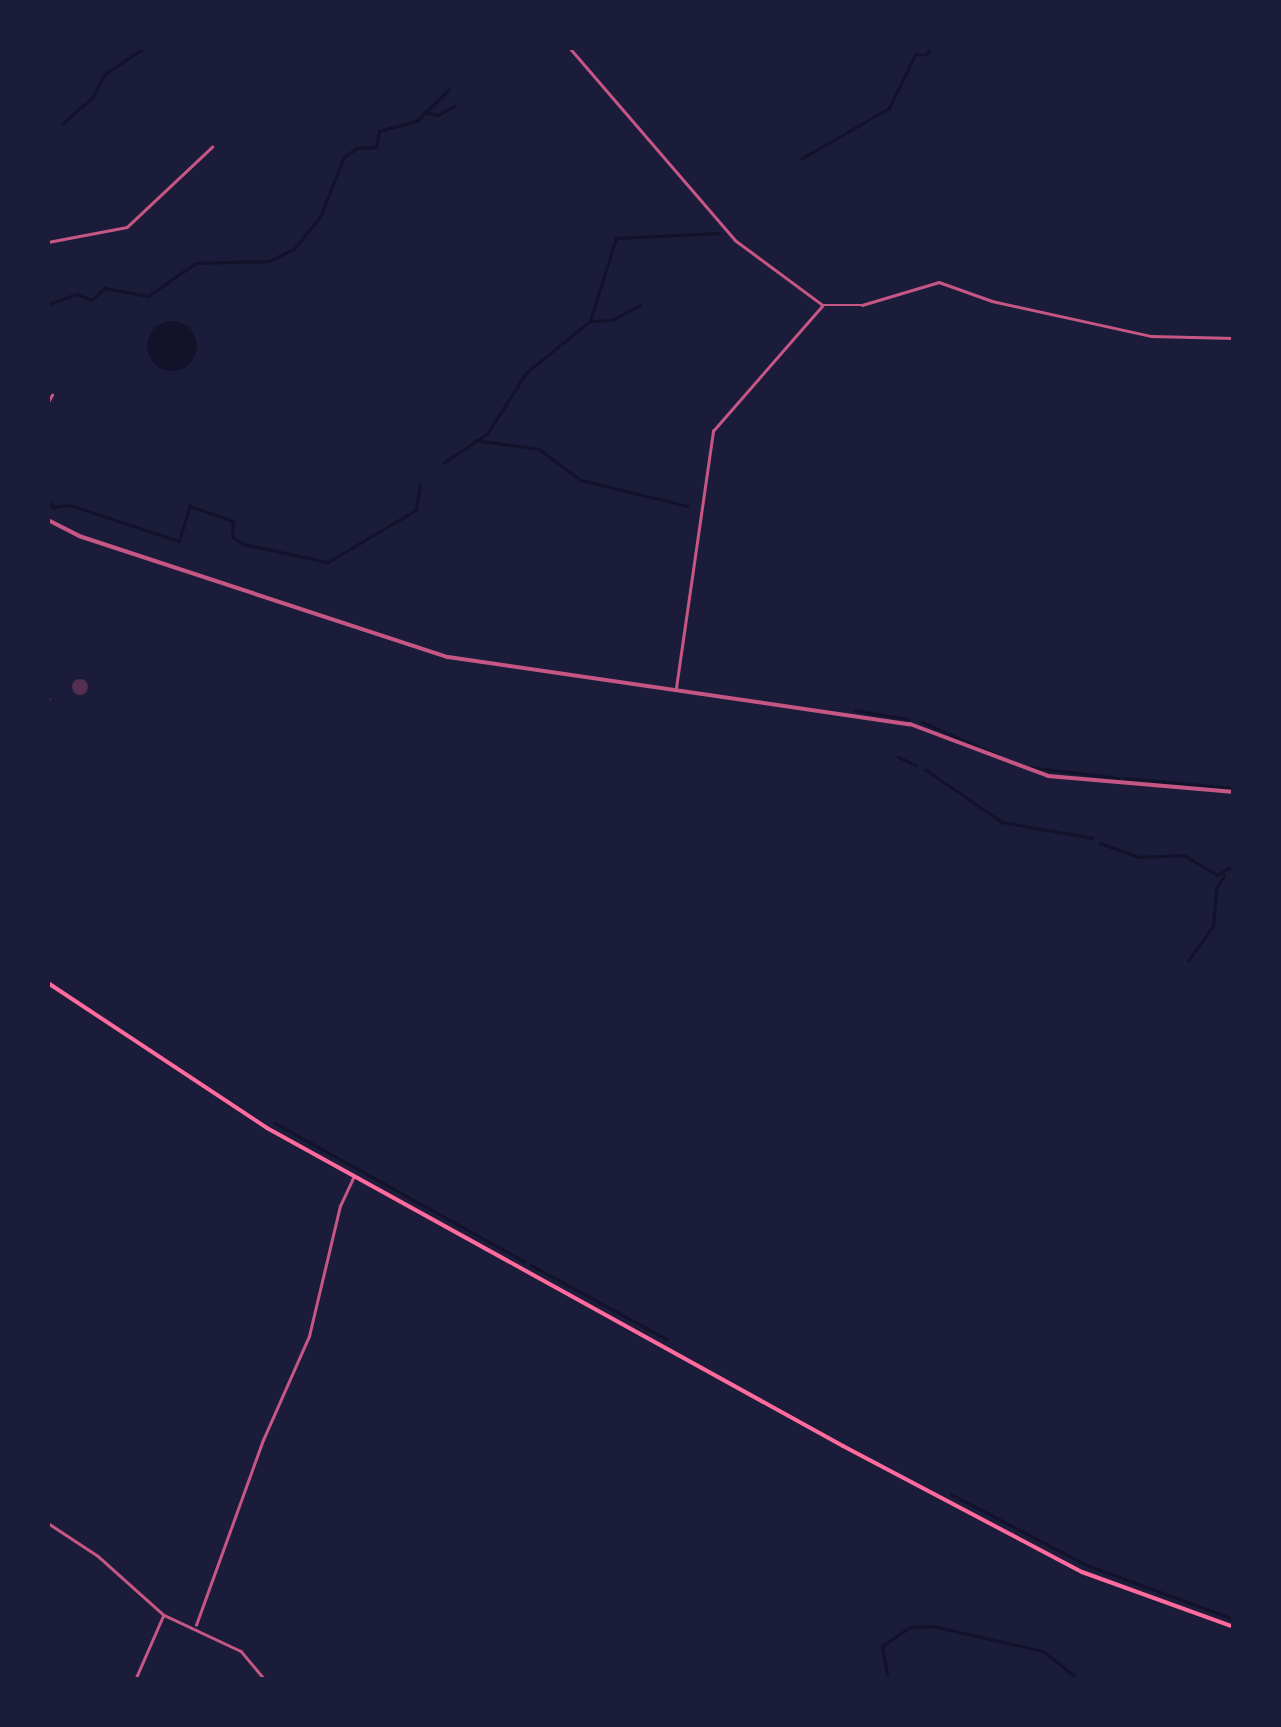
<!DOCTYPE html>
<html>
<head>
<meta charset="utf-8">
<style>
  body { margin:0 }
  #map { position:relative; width:1281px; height:1727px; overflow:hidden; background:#1b1b3a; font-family:Signika,sans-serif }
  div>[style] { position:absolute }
  .water>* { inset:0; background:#12122b }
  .round { border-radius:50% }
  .stream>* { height:2.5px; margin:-1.25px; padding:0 1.25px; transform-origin:1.25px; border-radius:1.25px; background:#12122b }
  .building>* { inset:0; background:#542f53 }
  .minor>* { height:2.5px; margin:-1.25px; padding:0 1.25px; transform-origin:1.25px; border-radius:1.25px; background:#c65784 }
  .tertiary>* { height:4px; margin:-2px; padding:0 2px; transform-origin:2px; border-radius:2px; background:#c65784 }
  .secondary>* { height:4px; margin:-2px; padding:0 2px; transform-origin:2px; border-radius:2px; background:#ff6b9d }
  span { translate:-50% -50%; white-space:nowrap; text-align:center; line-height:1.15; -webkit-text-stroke:10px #1b1b3a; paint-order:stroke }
  .frame { position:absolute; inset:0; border:50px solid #1b1b3a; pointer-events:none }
</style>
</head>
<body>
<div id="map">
  <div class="water">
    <div class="round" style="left:147px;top:321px;width:50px;height:50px"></div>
  </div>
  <div class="stream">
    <div style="left:425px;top:112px;width:13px;rotate:13deg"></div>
    <div style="left:438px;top:115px;width:18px;rotate:-29deg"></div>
    <div style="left:63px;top:123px;width:38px;rotate:-41deg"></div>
    <div style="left:92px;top:98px;width:27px;rotate:-62deg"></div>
    <div style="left:105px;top:74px;width:47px;rotate:-33.7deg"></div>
    <div style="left:801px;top:159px;width:102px;rotate:-30.1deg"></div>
    <div style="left:889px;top:108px;width:59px;rotate:-63.9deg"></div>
    <div style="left:915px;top:55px;width:11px"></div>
    <div style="left:926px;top:55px;width:9px;rotate:-54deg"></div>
    <div style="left:48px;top:304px;width:31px;rotate:-19deg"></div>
    <div style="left:77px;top:294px;width:16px;rotate:22deg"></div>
    <div style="left:92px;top:300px;width:18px;rotate:-43deg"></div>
    <div style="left:105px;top:288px;width:44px;rotate:10.5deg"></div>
    <div style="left:148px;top:296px;width:58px;rotate:-34.5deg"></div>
    <div style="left:196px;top:263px;width:73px;rotate:-1.6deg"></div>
    <div style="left:269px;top:261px;width:28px;rotate:-26deg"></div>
    <div style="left:294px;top:249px;width:41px;rotate:-50.9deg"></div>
    <div style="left:320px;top:217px;width:65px;rotate:-68.2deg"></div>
    <div style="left:344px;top:157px;width:16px;rotate:-35deg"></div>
    <div style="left:357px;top:148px;width:19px;rotate:-3deg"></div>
    <div style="left:376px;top:147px;width:16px;rotate:-79deg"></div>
    <div style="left:379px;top:131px;width:39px;rotate:-15deg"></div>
    <div style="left:417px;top:121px;width:45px;rotate:-45deg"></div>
    <div style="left:591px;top:321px;width:21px;rotate:-3deg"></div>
    <div style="left:612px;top:320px;width:32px;rotate:-28deg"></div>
    <div style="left:475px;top:440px;width:65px;rotate:8deg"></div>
    <div style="left:539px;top:449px;width:52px;rotate:36.4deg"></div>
    <div style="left:581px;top:480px;width:110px;rotate:13.7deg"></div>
    <div style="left:443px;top:463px;width:53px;rotate:-33.4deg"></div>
    <div style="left:487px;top:434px;width:72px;rotate:-57.4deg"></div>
    <div style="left:526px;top:373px;width:82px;rotate:-39.1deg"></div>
    <div style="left:590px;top:321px;width:87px;rotate:-72.6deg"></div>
    <div style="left:616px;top:238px;width:103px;rotate:-2.8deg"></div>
    <div style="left:48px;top:500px;width:9px;rotate:54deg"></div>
    <div style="left:53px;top:507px;width:17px;rotate:-7deg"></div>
    <div style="left:70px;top:505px;width:115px;rotate:18.3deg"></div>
    <div style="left:179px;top:541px;width:37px;rotate:-73deg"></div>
    <div style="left:190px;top:506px;width:46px;rotate:19.2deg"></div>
    <div style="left:233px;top:521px;width:16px;rotate:90deg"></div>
    <div style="left:233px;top:537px;width:12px;rotate:35deg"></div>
    <div style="left:243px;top:544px;width:87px;rotate:12deg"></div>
    <div style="left:328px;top:562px;width:102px;rotate:-30.6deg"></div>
    <div style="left:416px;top:510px;width:25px;rotate:-81deg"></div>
    <div style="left:854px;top:710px;width:55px;rotate:9.5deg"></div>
    <div style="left:922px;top:722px;width:83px;rotate:23.5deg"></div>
    <div style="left:898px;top:757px;width:20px;rotate:24deg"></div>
    <div style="left:1029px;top:767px;width:90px;rotate:7deg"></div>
    <div style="left:925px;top:769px;width:93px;rotate:34.5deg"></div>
    <div style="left:1002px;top:822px;width:92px;rotate:10deg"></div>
    <div style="left:1124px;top:778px;width:110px;rotate:5.2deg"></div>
    <div style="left:1100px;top:843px;width:41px;rotate:19.7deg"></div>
    <div style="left:1139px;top:857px;width:45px;rotate:-2.5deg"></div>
    <div style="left:1184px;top:855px;width:39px;rotate:31deg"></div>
    <div style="left:1217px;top:875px;width:20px;rotate:-30deg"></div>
    <div style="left:1188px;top:961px;width:43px;rotate:-54.5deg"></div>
    <div style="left:1213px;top:926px;width:37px;rotate:-85deg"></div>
    <div style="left:1216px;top:889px;width:16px;rotate:-60deg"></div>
    <div style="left:275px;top:1123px;width:285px;rotate:29deg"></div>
    <div style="left:531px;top:1265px;width:155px;rotate:28.6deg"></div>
    <div style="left:951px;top:1494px;width:153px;rotate:27.6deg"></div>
    <div style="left:1087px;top:1565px;width:157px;rotate:20.2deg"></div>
    <div style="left:888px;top:1680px;width:35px;rotate:-100deg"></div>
    <div style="left:882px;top:1646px;width:34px;rotate:-34deg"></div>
    <div style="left:910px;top:1627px;width:23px;rotate:-2deg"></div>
    <div style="left:933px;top:1626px;width:113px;rotate:12.8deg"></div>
    <div style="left:1043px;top:1651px;width:47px;rotate:38.1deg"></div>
  </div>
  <div class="building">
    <div class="round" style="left:72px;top:679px;width:16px;height:16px"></div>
  </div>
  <div class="minor">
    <div style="left:570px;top:48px;width:253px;rotate:49.3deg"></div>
    <div style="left:735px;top:240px;width:109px;rotate:36.5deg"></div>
    <div style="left:823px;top:305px;width:39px"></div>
    <div style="left:862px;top:305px;width:80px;rotate:-16.6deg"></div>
    <div style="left:939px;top:282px;width:56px;rotate:19.7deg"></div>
    <div style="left:992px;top:301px;width:163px;rotate:12.4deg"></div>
    <div style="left:1151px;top:336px;width:83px;rotate:1.4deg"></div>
    <div style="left:48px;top:242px;width:80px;rotate:-10.8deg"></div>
    <div style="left:127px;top:227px;width:117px;rotate:-43.3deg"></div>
    <div style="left:48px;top:402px;width:8px;rotate:-60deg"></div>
    <div style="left:676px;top:688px;width:260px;rotate:-81.8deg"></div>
    <div style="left:713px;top:431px;width:166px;rotate:-48.9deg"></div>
    <div style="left:48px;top:698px;width:1px;rotate:45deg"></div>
    <div style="left:48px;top:1523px;width:60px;rotate:33.4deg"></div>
    <div style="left:98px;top:1556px;width:89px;rotate:41.8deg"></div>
    <div style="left:164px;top:1615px;width:85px;rotate:25.1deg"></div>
    <div style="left:241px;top:1651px;width:38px;rotate:50deg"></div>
    <div style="left:196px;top:1625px;width:197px;rotate:-70.1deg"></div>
    <div style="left:263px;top:1440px;width:114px;rotate:-66.1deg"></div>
    <div style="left:309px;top:1336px;width:134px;rotate:-76.6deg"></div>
    <div style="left:340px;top:1206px;width:31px;rotate:-65deg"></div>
    <div style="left:135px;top:1680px;width:70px;rotate:-66.4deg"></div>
  </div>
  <div class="tertiary">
    <div style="left:48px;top:520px;width:35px;rotate:27deg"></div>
    <div style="left:79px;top:536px;width:388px;rotate:18.2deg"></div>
    <div style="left:448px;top:657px;width:467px;rotate:8.3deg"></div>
    <div style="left:910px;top:724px;width:147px;rotate:20.6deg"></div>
    <div style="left:1048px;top:776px;width:187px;rotate:4.9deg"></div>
  </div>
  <div class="secondary">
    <div style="left:48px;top:983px;width:263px;rotate:33.5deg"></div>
    <div style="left:267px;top:1128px;width:658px;rotate:28.9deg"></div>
    <div style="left:843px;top:1446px;width:270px;rotate:27.8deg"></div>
    <div style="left:1082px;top:1572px;width:162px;rotate:19.9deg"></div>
  </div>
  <div class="frame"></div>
</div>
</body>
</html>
